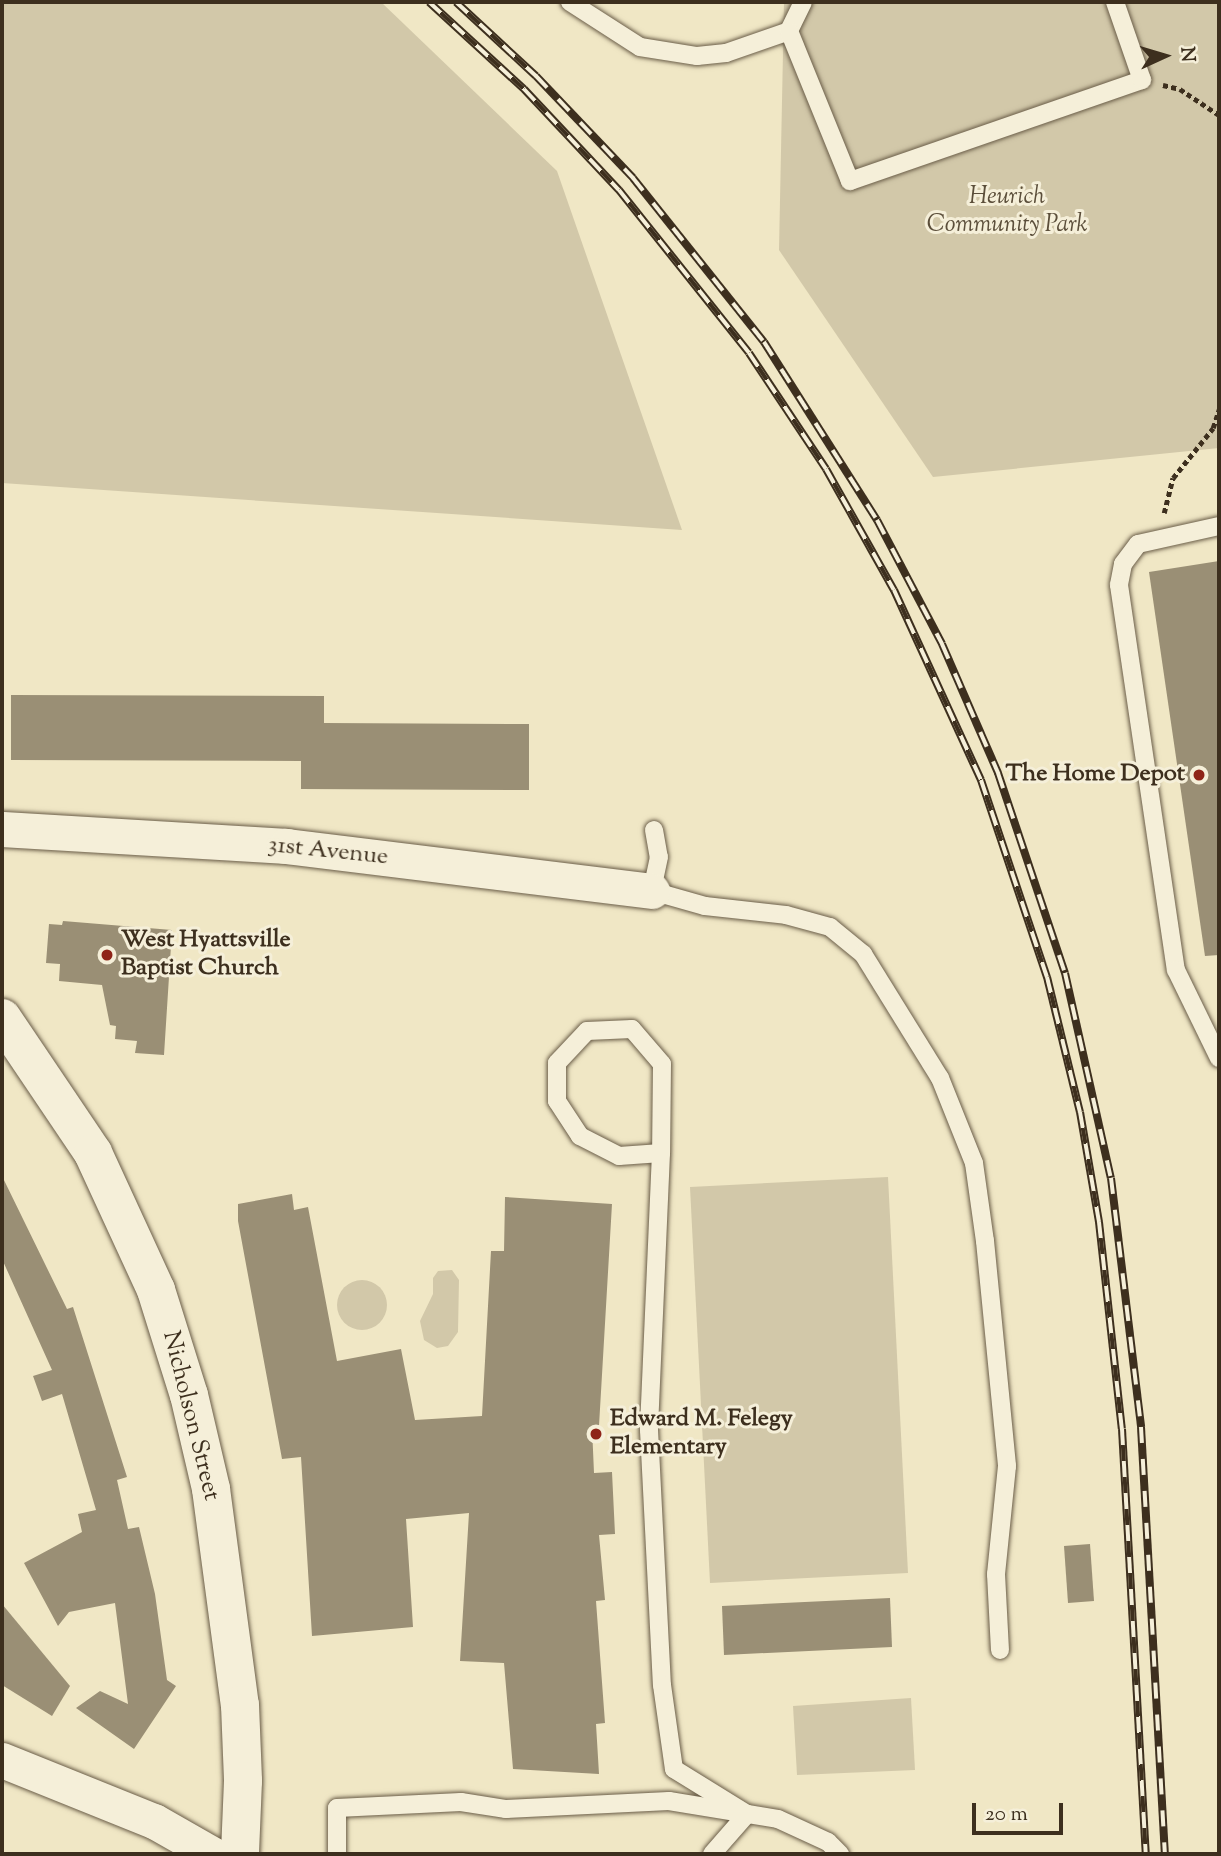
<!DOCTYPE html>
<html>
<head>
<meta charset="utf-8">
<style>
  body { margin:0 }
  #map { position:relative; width:1221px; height:1856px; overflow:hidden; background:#f0e7c5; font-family:"Sorts Mill Goudy",serif }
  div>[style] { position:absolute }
  .green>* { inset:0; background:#d2c8a9 }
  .round { border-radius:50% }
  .building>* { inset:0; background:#9a8f75 }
  .path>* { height:4.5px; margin-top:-2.25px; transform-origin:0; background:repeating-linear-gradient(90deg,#3d2f1e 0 5px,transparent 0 8.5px) }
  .roads { filter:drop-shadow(0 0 2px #6a5d48) drop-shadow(0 0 2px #6a5d48) }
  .lane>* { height:18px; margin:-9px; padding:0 9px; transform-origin:9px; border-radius:9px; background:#f5efd9 }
  .street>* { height:35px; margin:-17.5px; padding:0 17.5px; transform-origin:17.5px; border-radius:17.5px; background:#f5efd9 }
  .secondary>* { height:38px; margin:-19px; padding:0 19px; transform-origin:19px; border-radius:19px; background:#f5efd9 }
  .rail>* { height:8px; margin-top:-4px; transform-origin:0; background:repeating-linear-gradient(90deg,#f5efd9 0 16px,#3d2f1e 0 32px); box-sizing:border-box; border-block:2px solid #3d2f1e }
  .dots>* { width:19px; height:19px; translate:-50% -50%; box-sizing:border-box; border:4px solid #f5efd9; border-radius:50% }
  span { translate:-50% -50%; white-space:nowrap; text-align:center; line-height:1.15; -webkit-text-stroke:6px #f5efd9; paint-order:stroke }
  .park-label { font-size:24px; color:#5b4e3a; font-style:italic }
  .poi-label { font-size:24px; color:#3d2f1e; font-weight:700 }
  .right { translate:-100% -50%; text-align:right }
  .left { translate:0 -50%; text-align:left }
  .street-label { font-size:24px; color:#3d2f1e }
  .frame { position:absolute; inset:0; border:4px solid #3d2f1e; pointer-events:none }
  .north { position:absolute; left:1130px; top:21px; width:70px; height:70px; -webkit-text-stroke:5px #f5efd9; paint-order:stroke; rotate:86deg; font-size:19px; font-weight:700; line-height:28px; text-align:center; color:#3d2f1e }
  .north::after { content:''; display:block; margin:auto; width:24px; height:32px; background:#3d2f1e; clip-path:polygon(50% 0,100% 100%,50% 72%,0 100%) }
  .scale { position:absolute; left:972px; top:1803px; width:91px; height:32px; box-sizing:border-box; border:4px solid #3d2f1e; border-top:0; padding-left:9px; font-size:21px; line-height:24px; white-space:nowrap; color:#3d2f1e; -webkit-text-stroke:5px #f5efd9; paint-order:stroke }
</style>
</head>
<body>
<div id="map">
  <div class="green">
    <div style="clip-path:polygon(2px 2px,381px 2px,557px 171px,682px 530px,2px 483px)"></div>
    <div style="clip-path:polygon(784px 2px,1219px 2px,1219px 448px,933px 477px,779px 250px)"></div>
    <div style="clip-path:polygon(888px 1177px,908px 1573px,710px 1583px,690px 1187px)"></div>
    <div style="clip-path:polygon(452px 1270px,459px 1280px,458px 1332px,448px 1346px,437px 1348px,424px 1340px,420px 1321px,433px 1294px,433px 1278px,438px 1271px)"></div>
    <div class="round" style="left:337px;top:1280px;width:50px;height:50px"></div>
    <div style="clip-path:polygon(911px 1698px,915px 1770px,797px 1775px,793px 1706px)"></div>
  </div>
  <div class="building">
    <div style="clip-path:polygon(1219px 561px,1219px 955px,1205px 956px,1149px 572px)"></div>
    <div style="clip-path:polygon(11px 695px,324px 696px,324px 723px,529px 724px,529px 790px,301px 789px,301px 761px,11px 760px)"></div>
    <div style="clip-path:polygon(63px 921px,172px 930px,164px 1055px,135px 1053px,137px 1041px,115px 1039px,116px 1026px,110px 1025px,102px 985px,59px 981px,60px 964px,46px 963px,49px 924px,62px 925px)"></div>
    <div style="clip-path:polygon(2px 1176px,67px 1309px,73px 1307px,127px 1477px,117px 1480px,128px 1529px,139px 1527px,155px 1594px,167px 1680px,176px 1686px,134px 1749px,76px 1708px,100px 1691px,128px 1704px,115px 1603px,69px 1612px,58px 1626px,24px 1563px,82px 1532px,78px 1514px,96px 1510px,62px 1394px,42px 1401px,33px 1376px,52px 1370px,2px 1259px)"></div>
    <div style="clip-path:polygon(292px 1194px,294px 1210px,308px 1207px,337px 1361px,401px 1349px,415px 1420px,482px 1416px,491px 1251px,504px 1251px,505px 1197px,612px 1204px,599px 1426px,592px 1427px,594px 1473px,612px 1472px,615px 1534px,599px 1535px,605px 1600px,596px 1601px,605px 1723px,596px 1724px,599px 1774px,513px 1769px,504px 1663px,460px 1661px,469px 1513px,406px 1519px,413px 1627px,312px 1636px,301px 1457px,282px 1459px,238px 1221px,238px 1204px)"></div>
    <div style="clip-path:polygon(1090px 1544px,1094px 1601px,1068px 1603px,1064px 1546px)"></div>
    <div style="clip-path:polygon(890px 1598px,892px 1647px,724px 1655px,722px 1606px)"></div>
    <div style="clip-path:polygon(2px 1604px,70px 1686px,52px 1716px,2px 1685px)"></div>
  </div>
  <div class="path">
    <div style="left:1163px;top:85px;width:17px;rotate:13deg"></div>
    <div style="left:1180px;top:89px;width:47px;rotate:33.7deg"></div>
    <div style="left:1164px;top:513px;width:36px;rotate:-76deg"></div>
    <div style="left:1173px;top:478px;width:64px;rotate:-51.3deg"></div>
    <div style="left:1213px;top:428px;width:20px;rotate:-72deg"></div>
  </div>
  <div class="roads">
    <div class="lane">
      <div style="left:570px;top:2px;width:83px;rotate:32.7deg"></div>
      <div style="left:640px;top:47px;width:58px;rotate:9deg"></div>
      <div style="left:697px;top:56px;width:29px;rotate:-6deg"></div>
      <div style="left:726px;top:53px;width:67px;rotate:-19.2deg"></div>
      <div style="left:803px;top:2px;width:32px;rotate:116deg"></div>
      <div style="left:789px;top:31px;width:162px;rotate:67.9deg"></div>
      <div style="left:850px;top:181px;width:309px;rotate:-19.1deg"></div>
      <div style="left:1142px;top:80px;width:83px;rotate:-109.1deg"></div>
      <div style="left:1219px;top:526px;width:83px;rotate:167.5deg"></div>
      <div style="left:1138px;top:544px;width:25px;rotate:127deg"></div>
      <div style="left:1123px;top:564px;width:21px;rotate:101deg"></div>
      <div style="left:1119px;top:585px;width:389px;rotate:81.6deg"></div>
      <div style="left:1176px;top:970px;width:98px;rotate:64deg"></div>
      <div style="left:654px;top:830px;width:27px;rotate:80deg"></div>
      <div style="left:659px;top:857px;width:35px;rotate:102deg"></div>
      <div style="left:652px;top:891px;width:55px;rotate:15.8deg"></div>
      <div style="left:705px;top:906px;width:81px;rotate:6.3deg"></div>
      <div style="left:786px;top:915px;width:46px;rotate:15.3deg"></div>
      <div style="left:830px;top:927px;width:43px;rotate:39.3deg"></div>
      <div style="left:863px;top:954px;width:146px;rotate:58.2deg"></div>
      <div style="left:940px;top:1078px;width:92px;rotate:68.2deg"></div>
      <div style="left:974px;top:1163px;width:79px;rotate:82deg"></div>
      <div style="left:985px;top:1241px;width:226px;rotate:84.4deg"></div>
      <div style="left:1007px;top:1466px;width:109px;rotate:95.8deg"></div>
      <div style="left:996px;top:1574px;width:76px;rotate:87deg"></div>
      <div style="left:661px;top:1153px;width:42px;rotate:175.9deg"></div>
      <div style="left:619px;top:1156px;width:44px;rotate:-152.9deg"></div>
      <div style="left:580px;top:1136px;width:42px;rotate:-123.3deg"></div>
      <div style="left:557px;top:1101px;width:38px;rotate:-90deg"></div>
      <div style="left:557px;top:1063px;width:44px;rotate:-46.8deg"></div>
      <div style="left:587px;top:1031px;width:45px;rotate:-2.5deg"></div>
      <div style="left:632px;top:1029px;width:46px;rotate:49.4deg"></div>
      <div style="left:662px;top:1064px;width:89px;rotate:90.6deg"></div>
      <div style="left:661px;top:1153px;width:277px;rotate:92.5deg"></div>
      <div style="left:649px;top:1430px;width:255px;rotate:87.1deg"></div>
      <div style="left:662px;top:1685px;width:85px;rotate:81.9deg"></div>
      <div style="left:674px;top:1769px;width:86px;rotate:31.7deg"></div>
      <div style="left:747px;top:1814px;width:53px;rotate:131.2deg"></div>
      <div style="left:337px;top:1854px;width:46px;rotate:-90deg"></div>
      <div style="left:337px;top:1808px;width:124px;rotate:-2.8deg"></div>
      <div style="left:461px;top:1802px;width:46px;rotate:8.8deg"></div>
      <div style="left:506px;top:1809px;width:163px;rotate:-2.8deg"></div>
      <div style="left:669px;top:1801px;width:110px;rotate:9.4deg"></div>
      <div style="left:778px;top:1819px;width:55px;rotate:24.7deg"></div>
      <div style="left:828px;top:1842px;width:17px;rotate:45deg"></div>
    </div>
    <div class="street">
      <div style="left:2px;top:829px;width:285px;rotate:3.4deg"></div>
      <div style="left:286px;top:846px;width:369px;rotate:7deg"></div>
      <div style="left:2px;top:1760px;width:164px;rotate:21.9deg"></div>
      <div style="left:154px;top:1821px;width:67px;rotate:29.6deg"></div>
    </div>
    <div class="secondary">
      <div style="left:2px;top:1018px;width:163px;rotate:56deg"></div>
      <div style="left:93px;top:1153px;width:151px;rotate:65.3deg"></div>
      <div style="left:156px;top:1290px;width:110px;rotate:72.6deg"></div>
      <div style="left:189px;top:1395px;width:97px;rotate:76.8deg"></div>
      <div style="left:211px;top:1489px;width:218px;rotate:82.4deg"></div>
      <div style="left:240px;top:1705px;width:76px;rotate:87.7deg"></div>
      <div style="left:243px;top:1781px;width:73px;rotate:92.4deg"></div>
    </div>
  </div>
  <div class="rail">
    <div style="left:429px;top:2px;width:129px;rotate:42.5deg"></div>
    <div style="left:524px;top:89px;width:139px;rotate:46.8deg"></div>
    <div style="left:619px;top:190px;width:208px;rotate:51.4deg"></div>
    <div style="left:749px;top:353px;width:139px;rotate:56.4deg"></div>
    <div style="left:826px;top:469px;width:139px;rotate:60.7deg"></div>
    <div style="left:894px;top:590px;width:209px;rotate:65.4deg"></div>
    <div style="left:981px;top:780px;width:208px;rotate:71.5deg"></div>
    <div style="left:1047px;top:977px;width:139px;rotate:76.3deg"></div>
    <div style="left:1080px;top:1112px;width:112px;rotate:80.2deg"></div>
    <div style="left:1099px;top:1222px;width:208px;rotate:83.7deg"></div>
    <div style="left:1122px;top:1429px;width:426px;rotate:86.8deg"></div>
    <div style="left:456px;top:2px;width:109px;rotate:42.8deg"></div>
    <div style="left:536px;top:76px;width:141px;rotate:46.4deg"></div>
    <div style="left:633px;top:178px;width:210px;rotate:51.4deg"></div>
    <div style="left:764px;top:342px;width:211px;rotate:57.6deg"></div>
    <div style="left:877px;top:520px;width:140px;rotate:62.3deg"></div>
    <div style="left:942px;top:644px;width:141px;rotate:66.5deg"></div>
    <div style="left:998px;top:773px;width:211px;rotate:71.5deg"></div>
    <div style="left:1065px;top:973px;width:210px;rotate:77.4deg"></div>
    <div style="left:1111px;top:1178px;width:251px;rotate:83.1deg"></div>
    <div style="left:1141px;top:1427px;width:428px;rotate:86.8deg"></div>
  </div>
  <div class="dots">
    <div style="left:1199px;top:775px;background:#8f2418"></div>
    <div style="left:107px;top:955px;background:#8f2418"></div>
    <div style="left:596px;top:1434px;background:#8f2418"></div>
  </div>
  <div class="park-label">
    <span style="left:1007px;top:212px">Heurich<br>Community Park</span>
  </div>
  <div class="poi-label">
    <span class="right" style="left:1185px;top:775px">The Home Depot</span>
    <span class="left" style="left:121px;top:955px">West Hyattsville<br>Baptist Church</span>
    <span class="left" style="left:610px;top:1434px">Edward M. Felegy<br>Elementary</span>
  </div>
  <div class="street-label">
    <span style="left:328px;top:852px;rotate:6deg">31st Avenue</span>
    <span style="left:190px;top:1416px;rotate:76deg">Nicholson Street</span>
  </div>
  <div class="frame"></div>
  <div class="north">N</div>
  <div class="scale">20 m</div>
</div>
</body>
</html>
